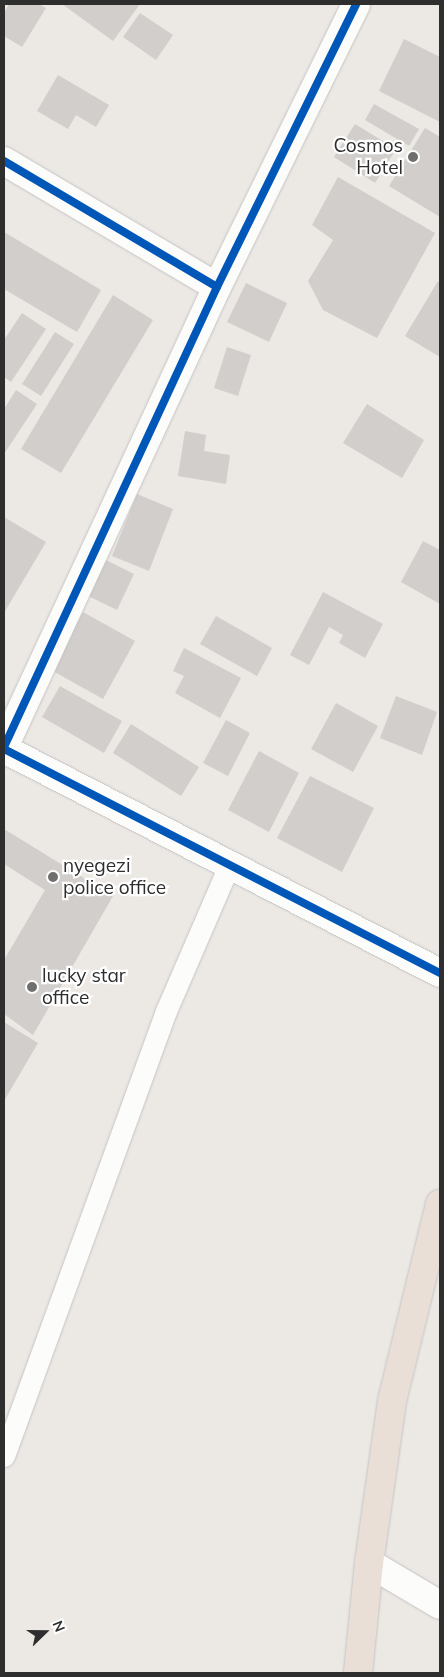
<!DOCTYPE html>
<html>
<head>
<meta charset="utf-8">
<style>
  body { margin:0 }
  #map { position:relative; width:444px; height:1677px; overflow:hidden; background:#ece8e4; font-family:Mulish,sans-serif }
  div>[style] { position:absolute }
  .building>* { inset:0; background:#d1cecb }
  .roads { filter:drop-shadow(0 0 1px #c5c4c5) drop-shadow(0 0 1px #c5c4c5) }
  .lane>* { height:21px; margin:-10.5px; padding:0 10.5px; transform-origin:10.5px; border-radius:10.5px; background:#fcfcfb }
  .street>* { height:28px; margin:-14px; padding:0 14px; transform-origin:14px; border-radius:14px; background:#fcfcfb }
  .secondary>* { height:28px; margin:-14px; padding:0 14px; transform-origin:14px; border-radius:14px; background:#fcfcfb }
  .highway>* { height:28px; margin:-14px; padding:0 14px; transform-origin:14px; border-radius:14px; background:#eadfd6 }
  .cycleway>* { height:8px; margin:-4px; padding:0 4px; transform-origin:4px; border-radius:4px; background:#0057b8 }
  .dots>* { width:14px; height:14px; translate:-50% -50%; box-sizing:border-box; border:2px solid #fff; border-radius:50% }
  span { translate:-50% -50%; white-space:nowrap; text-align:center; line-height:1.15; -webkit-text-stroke:4.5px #fff; paint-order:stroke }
  .poi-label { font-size:19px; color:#2e2e2e }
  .right { translate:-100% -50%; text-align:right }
  .left { translate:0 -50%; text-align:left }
  .frame { position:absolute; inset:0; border:5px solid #2e2e2e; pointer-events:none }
  .north { position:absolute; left:20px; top:1607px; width:50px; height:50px; -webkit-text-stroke:4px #fff; paint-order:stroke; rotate:68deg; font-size:14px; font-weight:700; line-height:20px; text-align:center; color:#2e2e2e }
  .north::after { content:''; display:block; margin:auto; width:18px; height:22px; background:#2e2e2e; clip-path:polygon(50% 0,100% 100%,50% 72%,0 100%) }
</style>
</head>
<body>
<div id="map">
  <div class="building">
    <div style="clip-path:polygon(9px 4px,39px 4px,46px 8px,22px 47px,4px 36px,4px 13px)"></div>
    <div style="clip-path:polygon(62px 4px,140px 4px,113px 41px)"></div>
    <div style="clip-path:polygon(140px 13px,173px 35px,156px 60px,123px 37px)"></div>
    <div style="clip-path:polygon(404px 39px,440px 57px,440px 122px,379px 91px)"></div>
    <div style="clip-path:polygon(58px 75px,109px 105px,96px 127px,76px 115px,68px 129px,37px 111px)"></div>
    <div style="clip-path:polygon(374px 104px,419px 129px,409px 146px,365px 120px)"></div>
    <div style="clip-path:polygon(355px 124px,396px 149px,375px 183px,334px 157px)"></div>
    <div style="clip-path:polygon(425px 128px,440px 137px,440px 217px,389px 186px)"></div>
    <div style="clip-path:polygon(338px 177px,435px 233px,377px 338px,323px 310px,308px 281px,333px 240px,312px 225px)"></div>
    <div style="clip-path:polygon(4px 232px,101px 290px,77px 332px,4px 289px)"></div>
    <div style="clip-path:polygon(438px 281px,440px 283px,440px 357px,405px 336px)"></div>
    <div style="clip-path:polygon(246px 283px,287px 303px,269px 342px,227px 322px)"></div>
    <div style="clip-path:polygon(113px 295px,153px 320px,61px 473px,21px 449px)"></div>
    <div style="clip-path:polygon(22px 313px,46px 329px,11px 382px,4px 377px,4px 340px)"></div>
    <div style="clip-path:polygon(55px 332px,74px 344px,41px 396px,22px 384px)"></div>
    <div style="clip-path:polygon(227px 347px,251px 355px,238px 396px,214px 388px)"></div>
    <div style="clip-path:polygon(16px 390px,37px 404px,4px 454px,4px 409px)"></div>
    <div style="clip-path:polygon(367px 404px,424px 440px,402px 478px,343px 443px)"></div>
    <div style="clip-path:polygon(185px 431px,206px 435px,204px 451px,230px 455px,226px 484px,178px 476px)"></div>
    <div style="clip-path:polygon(137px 494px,173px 509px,149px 571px,112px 556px)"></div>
    <div style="clip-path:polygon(4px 517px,46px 542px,4px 613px)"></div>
    <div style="clip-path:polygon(423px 541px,440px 550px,440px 604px,401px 582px)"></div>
    <div style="clip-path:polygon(98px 556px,134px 574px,117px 610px,80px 592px)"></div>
    <div style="clip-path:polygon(323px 592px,383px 624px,365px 658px,339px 643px,343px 635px,329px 627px,309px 665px,290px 655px)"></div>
    <div style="clip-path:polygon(83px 612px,135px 641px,103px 699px,51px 670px)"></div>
    <div style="clip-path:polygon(216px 616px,272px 648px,257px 676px,200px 644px)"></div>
    <div style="clip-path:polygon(184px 648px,241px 678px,220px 718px,175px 693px,184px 676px,173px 671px)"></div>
    <div style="clip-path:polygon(60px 686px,122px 721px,104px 753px,42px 717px)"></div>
    <div style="clip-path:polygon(396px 696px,437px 712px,422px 755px,380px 738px)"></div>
    <div style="clip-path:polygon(336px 703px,378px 726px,353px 772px,311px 749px)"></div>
    <div style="clip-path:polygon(226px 720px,250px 733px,228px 776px,203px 763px)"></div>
    <div style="clip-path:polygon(131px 724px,199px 767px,181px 796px,113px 753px)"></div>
    <div style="clip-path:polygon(259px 751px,299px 773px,269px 832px,228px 810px)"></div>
    <div style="clip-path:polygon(310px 776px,374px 808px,342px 872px,277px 838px)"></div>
    <div style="clip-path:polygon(4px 829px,113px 896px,33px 1035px,4px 1014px,4px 960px,45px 890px,4px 864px)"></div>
    <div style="clip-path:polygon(4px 1022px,38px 1043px,4px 1101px)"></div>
  </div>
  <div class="roads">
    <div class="lane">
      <div style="left:4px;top:1456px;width:474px;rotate:-70deg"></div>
      <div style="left:166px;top:1011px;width:161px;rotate:-66.6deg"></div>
    </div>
    <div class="street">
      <div style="left:4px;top:161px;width:247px;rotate:30.6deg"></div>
      <div style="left:4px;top:747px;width:507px;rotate:-65.15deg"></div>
      <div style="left:217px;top:287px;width:315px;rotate:-63.8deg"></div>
      <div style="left:4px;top:749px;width:490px;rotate:27.2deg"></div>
    </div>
    <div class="secondary">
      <div style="left:369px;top:1563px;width:82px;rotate:30.6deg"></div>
    </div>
    <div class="highway">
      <div style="left:358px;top:1673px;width:111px;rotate:-84.3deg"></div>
      <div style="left:369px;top:1563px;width:164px;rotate:-81.9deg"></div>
      <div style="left:392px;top:1401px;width:203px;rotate:-76.3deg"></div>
    </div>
  </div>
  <div class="cycleway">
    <div style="left:4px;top:161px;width:247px;rotate:30.6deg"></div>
    <div style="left:4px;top:747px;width:507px;rotate:-65.15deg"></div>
    <div style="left:217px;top:287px;width:315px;rotate:-63.8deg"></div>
    <div style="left:4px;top:749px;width:490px;rotate:27.2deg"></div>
  </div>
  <div class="dots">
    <div style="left:413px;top:157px;background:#706f6e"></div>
    <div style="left:53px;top:877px;background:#706f6e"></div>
    <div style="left:32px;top:987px;background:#706f6e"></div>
  </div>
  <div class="poi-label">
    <span class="right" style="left:403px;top:157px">Cosmos<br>Hotel</span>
    <span class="left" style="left:63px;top:877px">nyegezi<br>police office</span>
    <span class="left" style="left:42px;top:987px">lucky star<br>office</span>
  </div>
  <div class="frame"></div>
  <div class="north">N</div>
</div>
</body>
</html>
